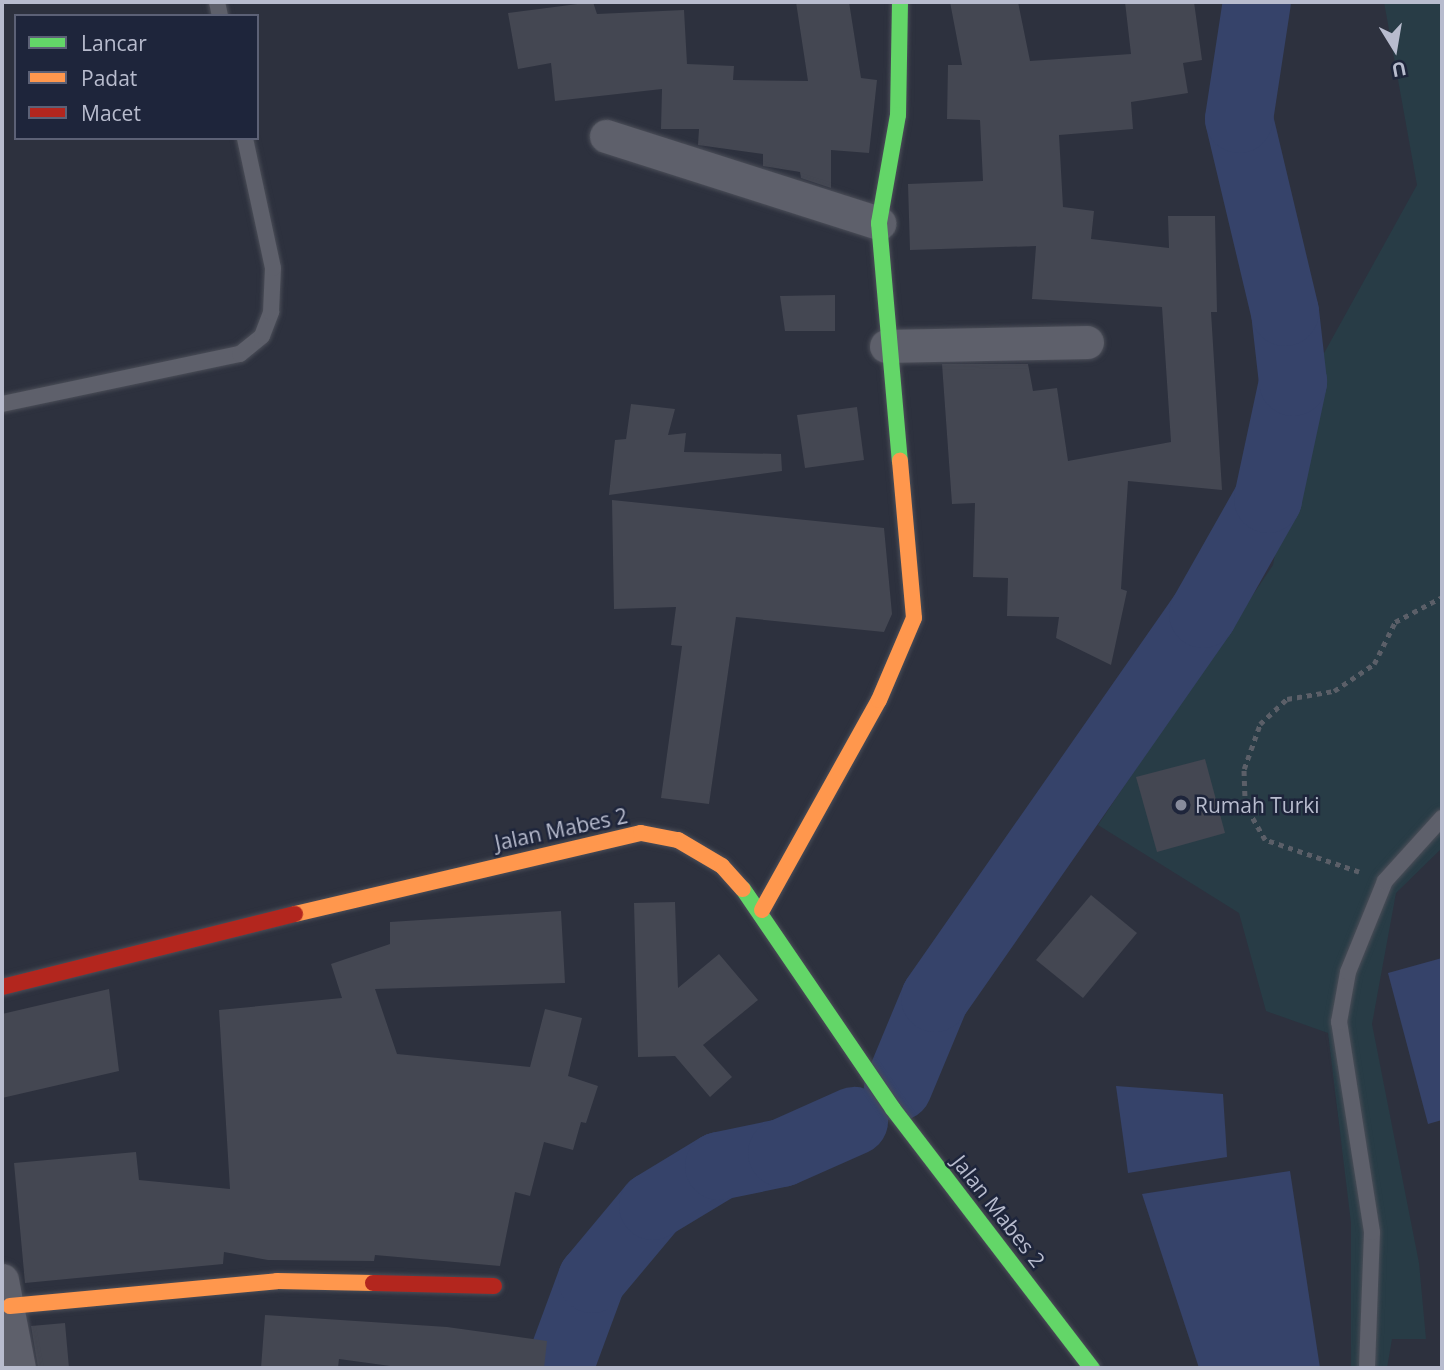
<!DOCTYPE html>
<html>
<head>
<meta charset="utf-8">
<style>
  body { margin:0 }
  #map { position:relative; width:1444px; height:1370px; overflow:hidden; background:#2d313e; font-family:"Open Sans",sans-serif }
  div>[style] { position:absolute }
  .green>* { inset:0; background:#283c46 }
  .water>* { inset:0; background:#36436a }
  .river>* { height:68px; margin:-34px; padding:0 34px; transform-origin:34px; border-radius:34px; background:#36436a }
  .building>* { inset:0; background:#444752 }
  .path>* { height:4.5px; margin-top:-2.25px; transform-origin:0; background:repeating-linear-gradient(90deg,#5b5f68 0 5px,transparent 0 10px) }
  .roads { filter:drop-shadow(0 0 2px #4b4e58) drop-shadow(0 0 2px #4b4e58) }
  .lane>* { height:16px; margin:-8px; padding:0 8px; transform-origin:8px; border-radius:8px; background:#5e606b }
  .street>* { height:33px; margin:-16.5px; padding:0 16.5px; transform-origin:16.5px; border-radius:16.5px; background:#5e606b }
  .fast>* { height:16px; margin:-8px; padding:0 8px; transform-origin:8px; border-radius:8px; background:#63d668 }
  .slow>* { height:16px; margin:-8px; padding:0 8px; transform-origin:8px; border-radius:8px; background:#ff974d }
  .jam>* { height:16px; margin:-8px; padding:0 8px; transform-origin:8px; border-radius:8px; background:#b3261e }
  .dots>* { width:19px; height:19px; translate:-50% -50%; box-sizing:border-box; border:4px solid #1e253b; border-radius:50% }
  span { translate:-50% -50%; white-space:nowrap; text-align:center; line-height:1.15; -webkit-text-stroke:5px #1e253b; paint-order:stroke }
  .poi-label { font-size:21px; color:#b8bcce }
  .left { translate:0 -50%; text-align:left }
  .street-label { font-size:21px; color:#b8bcce }
  .frame { position:absolute; inset:0; border:4px solid #b8bcce; pointer-events:none }
  .legend { position:absolute; left:14px; top:14px; width:245px; height:126px; box-sizing:border-box; background:#1e253b; border:2px solid #5c6176; margin:0; padding:9px 12px; list-style:none; font-size:21px; color:#b8bcce }
  .legend li { display:flex; align-items:center; gap:14px; height:35px }
  .legend b { width:35px; border:2px solid #5c6176 }
  .north { position:absolute; left:1360px; top:14px; width:70px; height:70px; -webkit-text-stroke:5px #1e253b; paint-order:stroke; rotate:169deg; font-size:19px; font-weight:700; line-height:28px; text-align:center; color:#b8bcce }
  .north::after { content:''; display:block; margin:auto; width:24px; height:32px; background:#b8bcce; clip-path:polygon(50% 0,100% 100%,50% 72%,0 100%) }
</style>
</head>
<body>
<div id="map">
  <div class="green">
    <div style="clip-path:polygon(1384px 2px,1442px 2px,1442px 848px,1396px 893px,1372px 1024px,1419px 1263px,1426px 1339px,1392px 1339px,1387px 1368px,1351px 1368px,1351px 1223px,1328px 1033px,1266px 1011px,1239px 913px,1098px 825px,1273px 565px,1307px 384px,1417px 185px)"></div>
  </div>
  <div class="water">
    <div style="clip-path:polygon(1442px 958px,1442px 1120px,1428px 1124px,1388px 973px)"></div>
    <div style="clip-path:polygon(1116px 1086px,1223px 1094px,1227px 1157px,1128px 1173px)"></div>
    <div style="clip-path:polygon(1290px 1171px,1320px 1368px,1199px 1368px,1142px 1194px)"></div>
  </div>
  <div class="river">
    <div style="left:898px;top:1087px;width:96px;rotate:-67.4deg"></div>
    <div style="left:935px;top:998px;width:468px;rotate:-55.1deg"></div>
    <div style="left:1203px;top:614px;width:132px;rotate:-60.5deg"></div>
    <div style="left:1268px;top:499px;width:120px;rotate:-77.9deg"></div>
    <div style="left:1293px;top:382px;width:70px;rotate:-96.5deg"></div>
    <div style="left:1285px;top:312px;width:198px;rotate:-103.4deg"></div>
    <div style="left:1239px;top:119px;width:118px;rotate:-81.3deg"></div>
    <div style="left:559px;top:1368px;width:95px;rotate:-69.7deg"></div>
    <div style="left:592px;top:1279px;width:95px;rotate:-50.1deg"></div>
    <div style="left:653px;top:1206px;width:77px;rotate:-31.2deg"></div>
    <div style="left:719px;top:1166px;width:64px;rotate:-11.7deg"></div>
    <div style="left:782px;top:1153px;width:79px;rotate:-24deg"></div>
  </div>
  <div class="building">
    <div style="clip-path:polygon(593px 2px,597px 14px,684px 10px,687px 64px,734px 66px,733px 80px,808px 81px,796px 2px,849px 2px,861px 78px,877px 80px,869px 153px,831px 150px,831px 188px,801px 178px,800px 172px,763px 166px,763px 154px,698px 145px,699px 129px,661px 129px,662px 89px,555px 101px,551px 63px,518px 69px,508px 13px)"></div>
    <div style="clip-path:polygon(950px 2px,1018px 2px,1030px 61px,1131px 54px,1125px 2px,1194px 2px,1202px 60px,1183px 63px,1188px 93px,1131px 102px,1133px 129px,1059px 135px,1063px 207px,1094px 211px,1091px 239px,1169px 248px,1168px 216px,1215px 216px,1217px 312px,1211px 312px,1222px 490px,1128px 481px,1121px 589px,1127px 591px,1111px 665px,1056px 638px,1059px 617px,1007px 616px,1008px 578px,973px 577px,975px 503px,952px 504px,942px 364px,1028px 364px,1033px 391px,1057px 388px,1068px 461px,1171px 442px,1162px 307px,1032px 299px,1036px 246px,910px 250px,908px 184px,983px 181px,980px 120px,947px 119px,948px 65px,962px 65px)"></div>
    <div style="clip-path:polygon(835px 295px,835px 331px,785px 331px,780px 296px)"></div>
    <div style="clip-path:polygon(631px 404px,675px 409px,668px 435px,686px 433px,684px 452px,781px 454px,782px 471px,609px 495px,615px 440px,626px 439px)"></div>
    <div style="clip-path:polygon(857px 407px,864px 460px,805px 468px,797px 415px)"></div>
    <div style="clip-path:polygon(612px 500px,884px 528px,892px 614px,884px 632px,736px 617px,709px 804px,661px 798px,682px 646px,671px 645px,676px 607px,614px 609px)"></div>
    <div style="clip-path:polygon(1205px 759px,1225px 833px,1157px 852px,1136px 777px)"></div>
    <div style="clip-path:polygon(1091px 895px,1137px 933px,1083px 998px,1036px 960px)"></div>
    <div style="clip-path:polygon(675px 902px,678px 988px,719px 954px,758px 1000px,703px 1045px,732px 1077px,710px 1097px,675px 1056px,638px 1057px,634px 903px)"></div>
    <div style="clip-path:polygon(561px 911px,565px 983px,375px 989px,397px 1054px,530px 1067px,545px 1009px,582px 1018px,568px 1076px,598px 1086px,586px 1123px,581px 1122px,573px 1150px,544px 1142px,530px 1196px,515px 1192px,500px 1266px,375px 1255px,374px 1261px,268px 1260px,224px 1252px,223px 1264px,25px 1283px,14px 1163px,136px 1152px,139px 1180px,230px 1189px,219px 1010px,342px 998px,331px 964px,390px 944px,390px 922px)"></div>
    <div style="clip-path:polygon(109px 989px,119px 1071px,2px 1098px,2px 1014px)"></div>
    <div style="clip-path:polygon(265px 1315px,447px 1327px,547px 1341px,544px 1368px,405px 1368px,339px 1359px,338px 1368px,261px 1368px)"></div>
    <div style="clip-path:polygon(65px 1323px,69px 1368px,38px 1368px,31px 1326px)"></div>
  </div>
  <div class="path">
    <div style="left:1359px;top:872px;width:99px;rotate:-161.2deg"></div>
    <div style="left:1265px;top:840px;width:39px;rotate:-120deg"></div>
    <div style="left:1245px;top:806px;width:37px;rotate:-92deg"></div>
    <div style="left:1244px;top:769px;width:48px;rotate:-70.4deg"></div>
    <div style="left:1260px;top:724px;width:37px;rotate:-43deg"></div>
    <div style="left:1287px;top:699px;width:48px;rotate:-9.7deg"></div>
    <div style="left:1334px;top:691px;width:48px;rotate:-34deg"></div>
    <div style="left:1374px;top:664px;width:47px;rotate:-63.4deg"></div>
    <div style="left:1395px;top:622px;width:53px;rotate:-28deg"></div>
  </div>
  <div class="roads">
    <div class="lane">
      <div style="left:217px;top:2px;width:14px;rotate:78deg"></div>
      <div style="left:2px;top:404px;width:243px;rotate:-11.9deg"></div>
      <div style="left:240px;top:354px;width:28px;rotate:-39deg"></div>
      <div style="left:262px;top:336px;width:26px;rotate:-69deg"></div>
      <div style="left:271px;top:312px;width:44px;rotate:-87.4deg"></div>
      <div style="left:273px;top:268px;width:133px;rotate:-102.2deg"></div>
      <div style="left:1367px;top:1368px;width:136px;rotate:-87.9deg"></div>
      <div style="left:1372px;top:1232px;width:213px;rotate:-98.9deg"></div>
      <div style="left:1339px;top:1022px;width:51px;rotate:-79.8deg"></div>
      <div style="left:1348px;top:972px;width:98px;rotate:-67.9deg"></div>
      <div style="left:1385px;top:881px;width:85px;rotate:-47.9deg"></div>
    </div>
    <div class="street">
      <div style="left:606px;top:136px;width:287px;rotate:17.7deg"></div>
      <div style="left:886px;top:346px;width:201px;rotate:-1.1deg"></div>
      <div style="left:2px;top:1280px;width:90px;rotate:79.1deg"></div>
    </div>
    <div class="fast">
      <div style="left:900px;top:2px;width:113px;rotate:91deg"></div>
      <div style="left:898px;top:115px;width:110px;rotate:100deg"></div>
      <div style="left:879px;top:223px;width:239px;rotate:85deg"></div>
      <div style="left:743px;top:889px;width:266px;rotate:55.7deg"></div>
      <div style="left:893px;top:1109px;width:327px;rotate:52.5deg"></div>
    </div>
    <div class="slow">
      <div style="left:762px;top:910px;width:240px;rotate:-60.9deg"></div>
      <div style="left:879px;top:700px;width:89px;rotate:-66.9deg"></div>
      <div style="left:914px;top:618px;width:158px;rotate:-95.1deg"></div>
      <div style="left:295px;top:914px;width:355px;rotate:-13.2deg"></div>
      <div style="left:641px;top:833px;width:38px;rotate:11deg"></div>
      <div style="left:678px;top:840px;width:51px;rotate:30.6deg"></div>
      <div style="left:722px;top:866px;width:31px;rotate:48deg"></div>
      <div style="left:10px;top:1306px;width:268px;rotate:-5.3deg"></div>
      <div style="left:277px;top:1281px;width:96px;rotate:1.2deg"></div>
    </div>
    <div class="jam">
      <div style="left:2px;top:987px;width:302px;rotate:-14deg"></div>
      <div style="left:373px;top:1283px;width:121px;rotate:1.4deg"></div>
    </div>
  </div>
  <div class="dots">
    <div style="left:1181px;top:805px;background:#878b9c"></div>
  </div>
  <div class="poi-label">
    <span class="left" style="left:1195px;top:805px">Rumah Turki</span>
  </div>
  <div class="street-label">
    <span style="left:561px;top:829px;rotate:-12deg">Jalan Mabes 2</span>
    <span style="left:999px;top:1211px;rotate:52deg">Jalan Mabes 2</span>
  </div>
  <div class="frame"></div>
  <ul class="legend">
  <li><b style="height:9px;background:#63d668"></b>Lancar</li>
  <li><b style="height:9px;background:#ff974d"></b>Padat</li>
  <li><b style="height:9px;background:#b3261e"></b>Macet</li>
  </ul>
  <div class="north">U</div>
</div>
</body>
</html>
